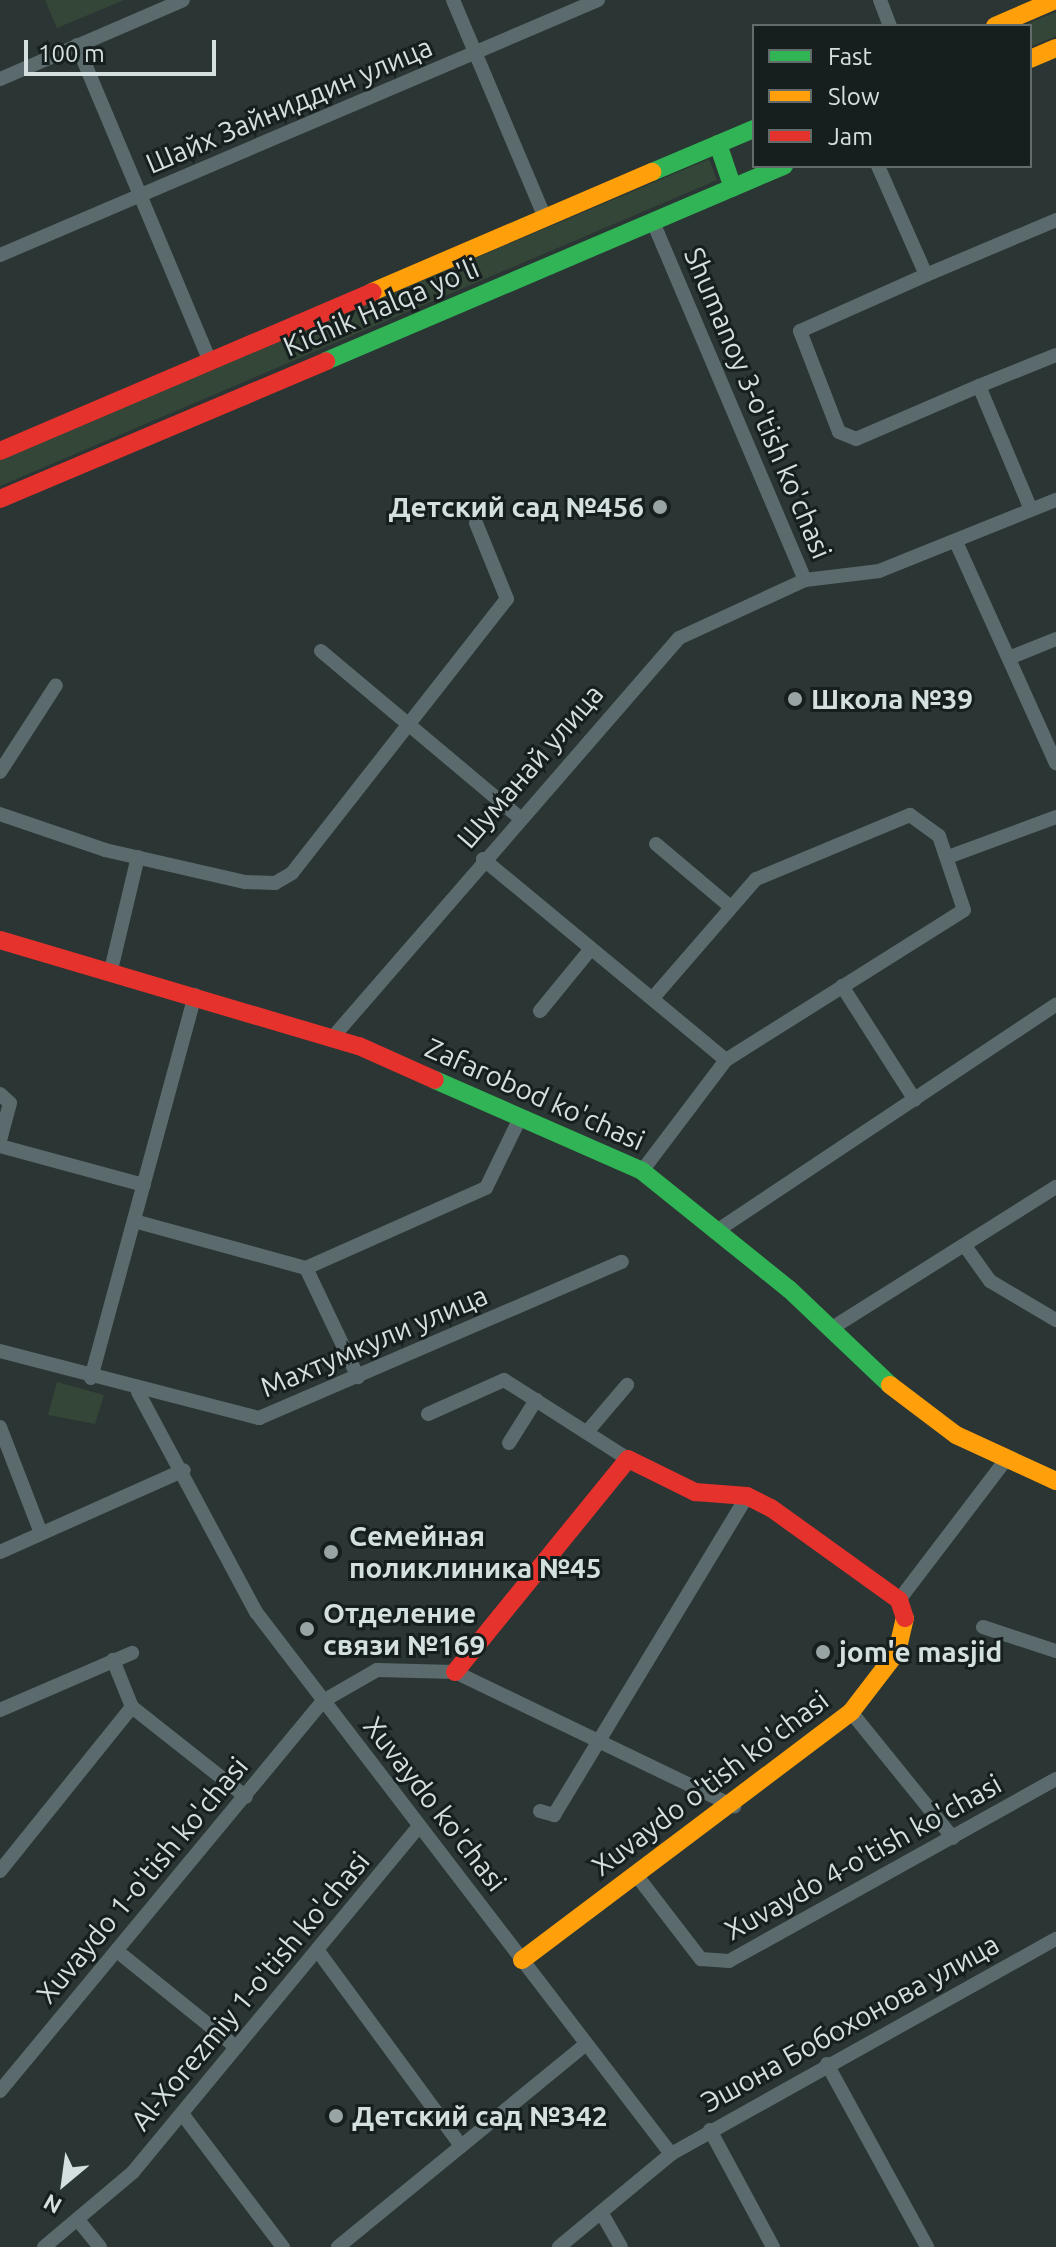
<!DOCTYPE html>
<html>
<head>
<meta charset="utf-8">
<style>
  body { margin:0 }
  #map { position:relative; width:1056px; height:2247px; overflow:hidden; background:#2a3534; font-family:Ubuntu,sans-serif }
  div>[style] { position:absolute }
  .green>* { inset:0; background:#344637 }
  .street>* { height:14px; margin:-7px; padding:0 7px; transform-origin:7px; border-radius:7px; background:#5b6b6d }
  .fast>* { height:18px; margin:-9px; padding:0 9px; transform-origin:9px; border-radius:9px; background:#30b455 }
  .slow>* { height:18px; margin:-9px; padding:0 9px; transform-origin:9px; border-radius:9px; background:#ff9f0a }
  .jam>* { height:18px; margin:-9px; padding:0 9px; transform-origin:9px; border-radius:9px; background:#e5322d }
  .dots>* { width:22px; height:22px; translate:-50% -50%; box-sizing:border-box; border:4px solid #161f1e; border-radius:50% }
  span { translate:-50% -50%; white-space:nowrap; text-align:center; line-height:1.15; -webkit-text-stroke:6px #161f1e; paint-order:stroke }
  .street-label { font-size:28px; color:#d4e0df }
  .poi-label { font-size:28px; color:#d4e0df; font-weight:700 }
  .right { translate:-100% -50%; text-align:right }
  .left { translate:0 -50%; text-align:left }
  .legend { position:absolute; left:752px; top:24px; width:280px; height:144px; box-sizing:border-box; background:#161f1e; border:2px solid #626c6b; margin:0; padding:10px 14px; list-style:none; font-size:24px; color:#d4e0df }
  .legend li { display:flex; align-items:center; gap:16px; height:40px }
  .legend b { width:40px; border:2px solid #626c6b }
  .north { position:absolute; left:24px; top:2143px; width:80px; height:80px; -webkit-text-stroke:6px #161f1e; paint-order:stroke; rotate:209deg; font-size:22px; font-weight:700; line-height:32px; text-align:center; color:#d4e0df }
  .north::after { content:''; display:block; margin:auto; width:28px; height:36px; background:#d4e0df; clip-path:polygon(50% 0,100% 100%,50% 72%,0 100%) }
  .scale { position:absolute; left:24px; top:40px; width:192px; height:36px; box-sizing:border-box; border:4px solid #d4e0df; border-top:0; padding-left:10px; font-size:24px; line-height:28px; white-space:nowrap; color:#d4e0df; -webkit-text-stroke:6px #161f1e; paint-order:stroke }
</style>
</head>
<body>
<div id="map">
  <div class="green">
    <div style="clip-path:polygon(45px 0,124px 0,57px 28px)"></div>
    <div style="clip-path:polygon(1056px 12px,1056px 36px,1030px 47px,1030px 26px,1022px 26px)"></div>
    <div style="clip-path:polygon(709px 159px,717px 180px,0 486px,0 460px)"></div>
    <div style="clip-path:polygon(57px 1382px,104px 1395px,95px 1424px,48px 1415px)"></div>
  </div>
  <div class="street">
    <div style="left:453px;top:0;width:237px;rotate:67.1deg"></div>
    <div style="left:880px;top:0;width:28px;rotate:69deg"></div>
    <div style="left:77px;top:45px;width:343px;rotate:67.2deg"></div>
    <div style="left:0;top:79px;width:199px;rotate:-23.3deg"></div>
    <div style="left:878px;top:166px;width:119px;rotate:66.2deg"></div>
    <div style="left:926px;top:275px;width:138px;rotate:156deg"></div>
    <div style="left:800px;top:331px;width:108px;rotate:68.9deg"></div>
    <div style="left:839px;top:432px;width:18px;rotate:22deg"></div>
    <div style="left:856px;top:439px;width:134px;rotate:-23.3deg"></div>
    <div style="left:979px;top:386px;width:134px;rotate:67.2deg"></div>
    <div style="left:653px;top:222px;width:389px;rotate:67deg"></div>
    <div style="left:0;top:255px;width:650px;rotate:-23.09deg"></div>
    <div style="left:926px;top:275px;width:141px;rotate:-22.9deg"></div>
    <div style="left:979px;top:386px;width:83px;rotate:-21.9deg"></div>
    <div style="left:956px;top:542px;width:243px;rotate:65.7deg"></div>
    <div style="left:321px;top:651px;width:258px;rotate:40deg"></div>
    <div style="left:1009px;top:658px;width:51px;rotate:-22deg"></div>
    <div style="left:0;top:772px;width:103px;rotate:-57.2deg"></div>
    <div style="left:0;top:814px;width:111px;rotate:18.9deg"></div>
    <div style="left:105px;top:850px;width:144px;rotate:12.9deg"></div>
    <div style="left:245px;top:882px;width:30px;rotate:2deg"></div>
    <div style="left:275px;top:883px;width:20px;rotate:-30deg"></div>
    <div style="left:292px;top:873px;width:348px;rotate:-51.9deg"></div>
    <div style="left:507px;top:599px;width:82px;rotate:-112.2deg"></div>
    <div style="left:656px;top:844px;width:93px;rotate:40.2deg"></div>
    <div style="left:948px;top:857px;width:115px;rotate:-20.3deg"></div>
    <div style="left:483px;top:859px;width:315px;rotate:39.6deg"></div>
    <div style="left:111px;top:970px;width:116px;rotate:-76.6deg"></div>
    <div style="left:842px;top:986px;width:135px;rotate:57.4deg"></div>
    <div style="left:540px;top:1011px;width:79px;rotate:-50.7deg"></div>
    <div style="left:333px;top:1037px;width:528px;rotate:-49.07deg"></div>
    <div style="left:679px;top:638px;width:139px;rotate:-24.7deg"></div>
    <div style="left:805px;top:580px;width:75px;rotate:-6.9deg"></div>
    <div style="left:879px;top:571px;width:191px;rotate:-21.9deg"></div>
    <div style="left:0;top:1094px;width:13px;rotate:42deg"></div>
    <div style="left:10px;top:1103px;width:39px;rotate:105deg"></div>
    <div style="left:0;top:1146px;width:149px;rotate:15.2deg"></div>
    <div style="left:642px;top:1171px;width:139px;rotate:-52.9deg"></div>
    <div style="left:726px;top:1060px;width:281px;rotate:-32.2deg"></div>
    <div style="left:964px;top:910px;width:78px;rotate:-108.7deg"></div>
    <div style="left:939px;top:836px;width:36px;rotate:-144deg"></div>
    <div style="left:910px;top:815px;width:167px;rotate:157.4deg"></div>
    <div style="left:756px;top:879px;width:157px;rotate:130.9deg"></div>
    <div style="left:134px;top:1221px;width:178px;rotate:15.3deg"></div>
    <div style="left:306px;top:1268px;width:197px;rotate:-24deg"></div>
    <div style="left:486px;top:1188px;width:78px;rotate:-64.1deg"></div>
    <div style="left:715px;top:1232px;width:410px;rotate:-33.7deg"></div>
    <div style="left:965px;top:1246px;width:43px;rotate:54.5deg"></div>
    <div style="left:990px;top:1281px;width:77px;rotate:30.6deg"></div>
    <div style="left:306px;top:1268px;width:121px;rotate:64.5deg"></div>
    <div style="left:832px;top:1328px;width:265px;rotate:-32.2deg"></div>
    <div style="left:0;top:1351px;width:268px;rotate:14.5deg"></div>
    <div style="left:259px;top:1418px;width:395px;rotate:-23.3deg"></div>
    <div style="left:91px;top:1378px;width:397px;rotate:-74.8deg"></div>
    <div style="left:138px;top:1392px;width:250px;rotate:61.8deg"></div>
    <div style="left:256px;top:1612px;width:683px;rotate:52.56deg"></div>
    <div style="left:428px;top:1414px;width:83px;rotate:-24.1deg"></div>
    <div style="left:504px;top:1380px;width:147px;rotate:32.5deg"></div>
    <div style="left:0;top:1427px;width:114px;rotate:68.9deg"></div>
    <div style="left:587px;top:1432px;width:62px;rotate:-49.6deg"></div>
    <div style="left:509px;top:1443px;width:51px;rotate:-57.9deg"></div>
    <div style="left:0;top:1552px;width:201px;rotate:-24deg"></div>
    <div style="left:899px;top:1600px;width:175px;rotate:-52.7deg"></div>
    <div style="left:983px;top:1627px;width:77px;rotate:18.2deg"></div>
    <div style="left:132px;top:1707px;width:145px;rotate:38.3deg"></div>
    <div style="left:0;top:1710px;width:144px;rotate:-23.4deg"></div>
    <div style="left:851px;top:1712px;width:162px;rotate:51deg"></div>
    <div style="left:540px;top:1811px;width:15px;rotate:16deg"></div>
    <div style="left:554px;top:1815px;width:373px;rotate:-58.8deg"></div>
    <div style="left:0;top:1871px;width:211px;rotate:-51.2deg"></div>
    <div style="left:132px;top:1707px;width:51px;rotate:-112deg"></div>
    <div style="left:637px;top:1876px;width:105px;rotate:52.4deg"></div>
    <div style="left:701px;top:1959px;width:28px;rotate:4deg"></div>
    <div style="left:729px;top:1961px;width:374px;rotate:-29.1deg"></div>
    <div style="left:117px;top:1951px;width:153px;rotate:38.9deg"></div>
    <div style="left:318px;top:1951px;width:242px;rotate:53.7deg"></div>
    <div style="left:827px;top:2064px;width:209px;rotate:61.3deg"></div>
    <div style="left:0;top:2091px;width:506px;rotate:-50.37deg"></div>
    <div style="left:323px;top:1701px;width:62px;rotate:-29.9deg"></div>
    <div style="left:377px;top:1670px;width:78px;rotate:1.5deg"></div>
    <div style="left:455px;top:1672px;width:310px;rotate:25.7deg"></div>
    <div style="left:183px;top:2115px;width:166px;rotate:52.9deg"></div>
    <div style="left:710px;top:2130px;width:133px;rotate:61.7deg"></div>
    <div style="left:601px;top:2212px;width:40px;rotate:60.3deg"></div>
    <div style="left:78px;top:2220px;width:35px;rotate:51deg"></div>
    <div style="left:44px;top:2247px;width:116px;rotate:-40.1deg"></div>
    <div style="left:133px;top:2172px;width:449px;rotate:-50.4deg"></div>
    <div style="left:338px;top:2247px;width:320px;rotate:-39.3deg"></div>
    <div style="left:559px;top:2247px;width:146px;rotate:-39.7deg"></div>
    <div style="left:671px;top:2154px;width:441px;rotate:-29.2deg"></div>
  </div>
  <div class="fast">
    <div style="left:718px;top:144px;width:46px;rotate:71.2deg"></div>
    <div style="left:652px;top:172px;width:111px;rotate:-22.9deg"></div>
    <div style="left:326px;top:361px;width:498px;rotate:-23.1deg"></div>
    <div style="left:435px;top:1080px;width:226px;rotate:23.7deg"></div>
    <div style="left:642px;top:1171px;width:189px;rotate:38.8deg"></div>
    <div style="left:789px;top:1289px;width:139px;rotate:43.5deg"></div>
  </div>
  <div class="slow">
    <div style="left:995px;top:26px;width:65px;rotate:-23.4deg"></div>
    <div style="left:1030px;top:59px;width:28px;rotate:-23deg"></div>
    <div style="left:372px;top:292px;width:305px;rotate:-23.2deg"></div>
    <div style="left:890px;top:1385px;width:83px;rotate:37.1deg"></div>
    <div style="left:956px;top:1435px;width:110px;rotate:24.7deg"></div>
    <div style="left:522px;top:1960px;width:412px;rotate:-37deg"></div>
    <div style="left:851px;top:1712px;width:76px;rotate:-52.5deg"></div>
    <div style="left:897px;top:1652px;width:35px;rotate:-77deg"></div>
  </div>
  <div class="jam">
    <div style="left:0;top:451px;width:405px;rotate:-23.1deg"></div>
    <div style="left:0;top:499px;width:354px;rotate:-22.9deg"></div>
    <div style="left:0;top:940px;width:374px;rotate:16.5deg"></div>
    <div style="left:359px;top:1046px;width:83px;rotate:24.1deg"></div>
    <div style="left:455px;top:1672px;width:274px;rotate:-50.9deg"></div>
    <div style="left:628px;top:1459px;width:75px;rotate:26.2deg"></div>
    <div style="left:695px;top:1492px;width:52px;rotate:4.4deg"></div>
    <div style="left:747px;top:1496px;width:27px;rotate:27deg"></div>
    <div style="left:771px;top:1508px;width:158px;rotate:35.7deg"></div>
    <div style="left:899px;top:1600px;width:19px;rotate:72deg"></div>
  </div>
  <div class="dots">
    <div style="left:660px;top:507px;background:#98a4a3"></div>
    <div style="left:795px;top:699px;background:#98a4a3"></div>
    <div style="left:331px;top:1552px;background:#98a4a3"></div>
    <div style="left:307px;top:1629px;background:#98a4a3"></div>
    <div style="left:823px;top:1652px;background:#98a4a3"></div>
    <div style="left:336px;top:2116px;background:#98a4a3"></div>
  </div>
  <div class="street-label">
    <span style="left:289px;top:105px;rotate:-23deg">Шайх Зайниддин улица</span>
    <span style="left:381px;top:307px;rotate:-23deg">Kichik Halqa yo'li</span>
    <span style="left:758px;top:403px;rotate:67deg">Shumanoy 3-o'tish ko'chasi</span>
    <span style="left:530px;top:766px;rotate:-49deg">Шуманай улица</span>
    <span style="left:535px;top:1094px;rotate:24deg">Zafarobod ko'chasi</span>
    <span style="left:374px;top:1341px;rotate:-23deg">Махтумкули улица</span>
    <span style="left:710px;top:1783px;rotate:-37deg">Xuvaydo o'tish ko'chasi</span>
    <span style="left:435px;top:1804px;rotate:52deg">Xuvaydo ko'chasi</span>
    <span style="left:863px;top:1857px;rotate:-29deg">Xuvaydo 4-o'tish ko'chasi</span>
    <span style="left:142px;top:1880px;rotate:-50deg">Xuvaydo 1-o'tish ko'chasi</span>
    <span style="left:250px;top:1991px;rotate:-50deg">Al-Xorezmiy 1-o'tish ko'chasi</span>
    <span style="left:850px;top:2023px;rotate:-29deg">Эшона Бобохонова улица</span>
  </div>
  <div class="poi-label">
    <span class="right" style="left:644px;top:507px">Детский сад №456</span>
    <span class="left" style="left:811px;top:699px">Школа №39</span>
    <span class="left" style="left:349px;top:1552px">Семейная<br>поликлиника №45</span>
    <span class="left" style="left:323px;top:1629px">Отделение<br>связи №169</span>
    <span class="left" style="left:839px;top:1652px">jom'e masjid</span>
    <span class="left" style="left:352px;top:2116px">Детский сад №342</span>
  </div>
  <ul class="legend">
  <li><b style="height:10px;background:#30b455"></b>Fast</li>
  <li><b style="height:10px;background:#ff9f0a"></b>Slow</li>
  <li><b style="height:10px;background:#e5322d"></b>Jam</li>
  </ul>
  <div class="north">N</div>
  <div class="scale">100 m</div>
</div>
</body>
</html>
